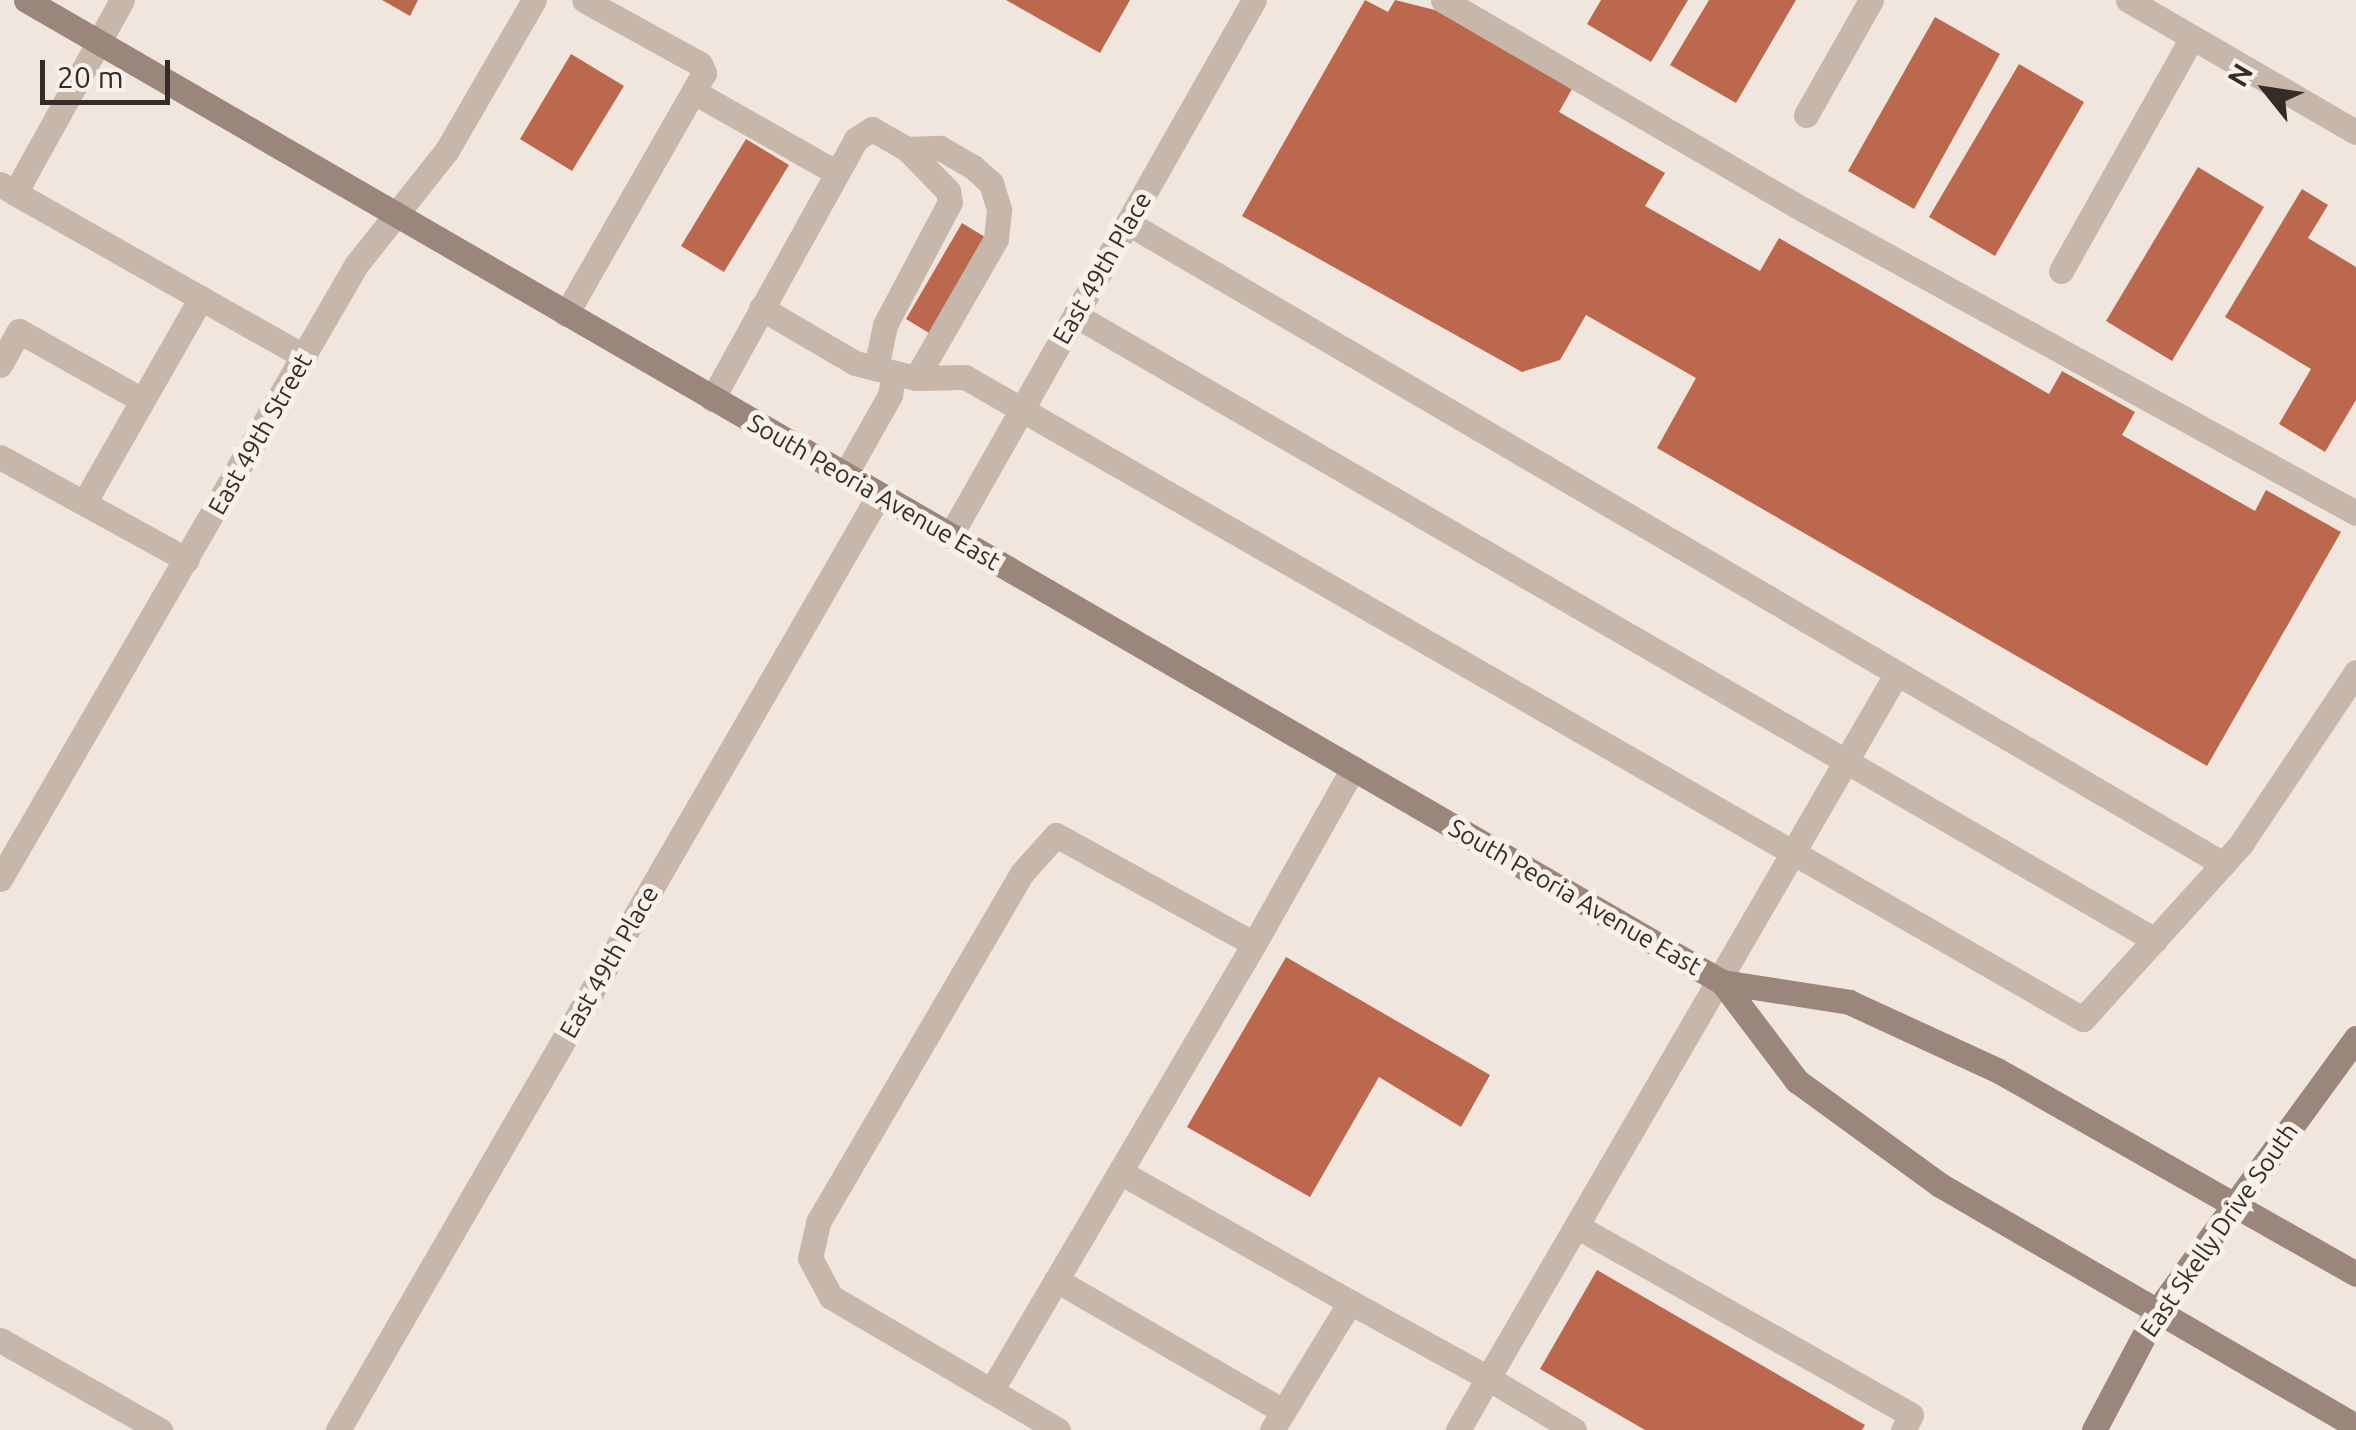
<!DOCTYPE html>
<html>
<head>
<meta charset="utf-8">
<style>
  body { margin:0 }
  #map { position:relative; width:2356px; height:1430px; overflow:hidden; background:#f0e6dd; font-family:Ubuntu,sans-serif }
  div>[style] { position:absolute }
  .building>* { inset:0; background:#bb684f }
  .service>* { height:25px; margin:-12.5px; padding:0 12.5px; transform-origin:12.5px; border-radius:12.5px; background:#c7b7aa }
  .minor>* { height:25px; margin:-12.5px; padding:0 12.5px; transform-origin:12.5px; border-radius:12.5px; background:#c7b7aa }
  .secondary>* { height:25px; margin:-12.5px; padding:0 12.5px; transform-origin:12.5px; border-radius:12.5px; background:#9a867b }
  span { translate:-50% -50%; white-space:nowrap; text-align:center; line-height:1.15; -webkit-text-stroke:10px #f8f1e9; paint-order:stroke }
  .street-label { font-size:25px; color:#352c29 }
  .north { position:absolute; left:2216px; top:40px; width:100px; height:100px; -webkit-text-stroke:8px #f8f1e9; paint-order:stroke; rotate:300deg; font-size:28px; font-weight:700; line-height:40px; text-align:center; color:#352c29 }
  .north::after { content:''; display:block; margin:auto; width:35px; height:45px; background:#352c29; clip-path:polygon(50% 0,100% 100%,50% 72%,0 100%) }
  .scale { position:absolute; left:40px; top:60px; width:130px; height:45px; box-sizing:border-box; border:5px solid #352c29; border-top:0; padding-left:12px; font-size:30px; line-height:35px; white-space:nowrap; color:#352c29; -webkit-text-stroke:8px #f8f1e9; paint-order:stroke }
</style>
</head>
<body>
<div id="map">
  <div class="building">
    <div style="clip-path:polygon(382px 0,418px 0,410px 16px)"></div>
    <div style="clip-path:polygon(1006px 0,1130px 0,1100px 53px)"></div>
    <div style="clip-path:polygon(1365px 0,1388px 12px,1395px 0,1435px 10px,1572px 89px,1559px 112px,1665px 173px,1645px 206px,1760px 271px,1779px 238px,2049px 394px,2062px 371px,2135px 412px,2122px 435px,2255px 511px,2266px 490px,2341px 532px,2207px 766px,1657px 448px,1696px 378px,1586px 315px,1560px 360px,1522px 372px,1242px 216px)"></div>
    <div style="clip-path:polygon(1601px 0,1688px 0,1651px 62px,1587px 24px)"></div>
    <div style="clip-path:polygon(1709px 0,1796px 0,1736px 103px,1670px 65px)"></div>
    <div style="clip-path:polygon(1935px 17px,2000px 54px,1914px 209px,1848px 171px)"></div>
    <div style="clip-path:polygon(571px 54px,624px 86px,572px 171px,520px 139px)"></div>
    <div style="clip-path:polygon(2019px 64px,2084px 102px,1995px 256px,1929px 217px)"></div>
    <div style="clip-path:polygon(746px 139px,789px 165px,724px 272px,681px 246px)"></div>
    <div style="clip-path:polygon(2198px 167px,2264px 207px,2172px 361px,2106px 321px)"></div>
    <div style="clip-path:polygon(2302px 189px,2328px 205px,2308px 238px,2356px 267px,2356px 400px,2325px 452px,2279px 424px,2311px 369px,2225px 317px)"></div>
    <div style="clip-path:polygon(962px 223px,985px 237px,929px 333px,906px 319px)"></div>
    <div style="clip-path:polygon(1286px 957px,1490px 1075px,1461px 1127px,1379px 1077px,1310px 1197px,1187px 1127px)"></div>
    <div style="clip-path:polygon(1597px 1270px,1865px 1425px,1862px 1430px,1645px 1430px,1540px 1369px)"></div>
  </div>
  <div class="service">
    <div style="left:1443px;top:0;width:420px;rotate:30.2deg"></div>
    <div style="left:1806px;top:211px;width:627px;rotate:28.77deg"></div>
    <div style="left:694px;top:92px;width:164px;rotate:29.5deg"></div>
    <div style="left:1806px;top:115px;width:132px;rotate:-60.5deg"></div>
    <div style="left:907px;top:149px;width:33px;rotate:-2deg"></div>
    <div style="left:940px;top:148px;width:38px;rotate:30deg"></div>
    <div style="left:973px;top:167px;width:24px;rotate:42deg"></div>
    <div style="left:991px;top:183px;width:28px;rotate:73deg"></div>
    <div style="left:999px;top:210px;width:29px;rotate:96deg"></div>
    <div style="left:996px;top:239px;width:160px;rotate:119.9deg"></div>
    <div style="left:0;top:184px;width:17px;rotate:31deg"></div>
    <div style="left:15px;top:193px;width:221px;rotate:-61deg"></div>
    <div style="left:15px;top:193px;width:333px;rotate:29.5deg"></div>
    <div style="left:1128px;top:223px;width:1269px;rotate:30.34deg"></div>
    <div style="left:2061px;top:271px;width:267px;rotate:-60.7deg"></div>
    <div style="left:761px;top:308px;width:109px;rotate:30.3deg"></div>
    <div style="left:855px;top:363px;width:63px;rotate:13.8deg"></div>
    <div style="left:916px;top:378px;width:49px;rotate:-1.2deg"></div>
    <div style="left:965px;top:377px;width:1289px;rotate:29.87deg"></div>
    <div style="left:2083px;top:1019px;width:236px;rotate:-47.9deg"></div>
    <div style="left:2241px;top:844px;width:207px;rotate:-56.2deg"></div>
    <div style="left:566px;top:314px;width:278px;rotate:-60.2deg"></div>
    <div style="left:704px;top:73px;width:10px;rotate:-114deg"></div>
    <div style="left:700px;top:64px;width:132px;rotate:-151.1deg"></div>
    <div style="left:1075px;top:315px;width:1248px;rotate:30.06deg"></div>
    <div style="left:0;top:365px;width:39px;rotate:-61deg"></div>
    <div style="left:19px;top:331px;width:141px;rotate:29.3deg"></div>
    <div style="left:712px;top:399px;width:297px;rotate:-61deg"></div>
    <div style="left:856px;top:139px;width:19px;rotate:-32deg"></div>
    <div style="left:872px;top:129px;width:40px;rotate:29.7deg"></div>
    <div style="left:907px;top:149px;width:59px;rotate:45.7deg"></div>
    <div style="left:948px;top:191px;width:11px;rotate:80deg"></div>
    <div style="left:950px;top:202px;width:139px;rotate:117.9deg"></div>
    <div style="left:885px;top:325px;width:44px;rotate:101.8deg"></div>
    <div style="left:0;top:457px;width:213px;rotate:28.8deg"></div>
    <div style="left:845px;top:475px;width:92px;rotate:-60.6deg"></div>
    <div style="left:890px;top:395px;width:22px;rotate:-80deg"></div>
    <div style="left:84px;top:503px;width:236px;rotate:-60.3deg"></div>
    <div style="left:1120px;top:1172px;width:264px;rotate:29.5deg"></div>
    <div style="left:1578px;top:1227px;width:382px;rotate:29.4deg"></div>
    <div style="left:1911px;top:1415px;width:17px;rotate:118deg"></div>
    <div style="left:1056px;top:1280px;width:262px;rotate:30deg"></div>
    <div style="left:991px;top:1391px;width:519px;rotate:-59.53deg"></div>
    <div style="left:1058px;top:1430px;width:263px;rotate:-149.6deg"></div>
    <div style="left:831px;top:1297px;width:44px;rotate:-118.3deg"></div>
    <div style="left:810px;top:1258px;width:37px;rotate:-77deg"></div>
    <div style="left:818px;top:1222px;width:404px;rotate:-59.7deg"></div>
    <div style="left:1022px;top:873px;width:51px;rotate:-48.2deg"></div>
    <div style="left:1056px;top:835px;width:226px;rotate:28.8deg"></div>
    <div style="left:1254px;top:944px;width:202px;rotate:-60.6deg"></div>
    <div style="left:1272px;top:1430px;width:150px;rotate:-58.6deg"></div>
    <div style="left:1350px;top:1302px;width:158px;rotate:28.8deg"></div>
    <div style="left:1488px;top:1378px;width:60px;rotate:120deg"></div>
    <div style="left:1574px;top:1430px;width:100px;rotate:-148.8deg"></div>
    <div style="left:1488px;top:1378px;width:815px;rotate:-59.88deg"></div>
  </div>
  <div class="minor">
    <div style="left:2128px;top:0;width:263px;rotate:30.1deg"></div>
    <div style="left:950px;top:536px;width:616px;rotate:-60.44deg"></div>
    <div style="left:0;top:879px;width:710px;rotate:-59.89deg"></div>
    <div style="left:356px;top:265px;width:147px;rotate:-51.6deg"></div>
    <div style="left:447px;top:150px;width:173px;rotate:-59.9deg"></div>
    <div style="left:0;top:1340px;width:184px;rotate:29.4deg"></div>
    <div style="left:338px;top:1430px;width:1080px;rotate:-59.95deg"></div>
  </div>
  <div class="secondary">
    <div style="left:26px;top:0;width:1960px;rotate:30.07deg"></div>
    <div style="left:1722px;top:982px;width:129px;rotate:8.9deg"></div>
    <div style="left:1849px;top:1002px;width:163px;rotate:24.7deg"></div>
    <div style="left:1997px;top:1070px;width:413px;rotate:29.6deg"></div>
    <div style="left:1722px;top:982px;width:124px;rotate:52.9deg"></div>
    <div style="left:1797px;top:1081px;width:177px;rotate:36deg"></div>
    <div style="left:1940px;top:1185px;width:481px;rotate:30.1deg"></div>
    <div style="left:2094px;top:1430px;width:135px;rotate:-62.1deg"></div>
    <div style="left:2157px;top:1311px;width:338px;rotate:-53.9deg"></div>
  </div>
  <div class="street-label">
    <span style="left:1102px;top:268px;rotate:-60deg">East 49th Place</span>
    <span style="left:260px;top:434px;rotate:-60deg">East 49th Street</span>
    <span style="left:874px;top:492px;rotate:30deg">South Peoria Avenue East</span>
    <span style="left:1575px;top:897px;rotate:30deg">South Peoria Avenue East</span>
    <span style="left:609px;top:962px;rotate:-60deg">East 49th Place</span>
    <span style="left:2219px;top:1230px;rotate:-55deg">East Skelly Drive South</span>
  </div>
  <div class="north">N</div>
  <div class="scale">20 m</div>
</div>
</body>
</html>
